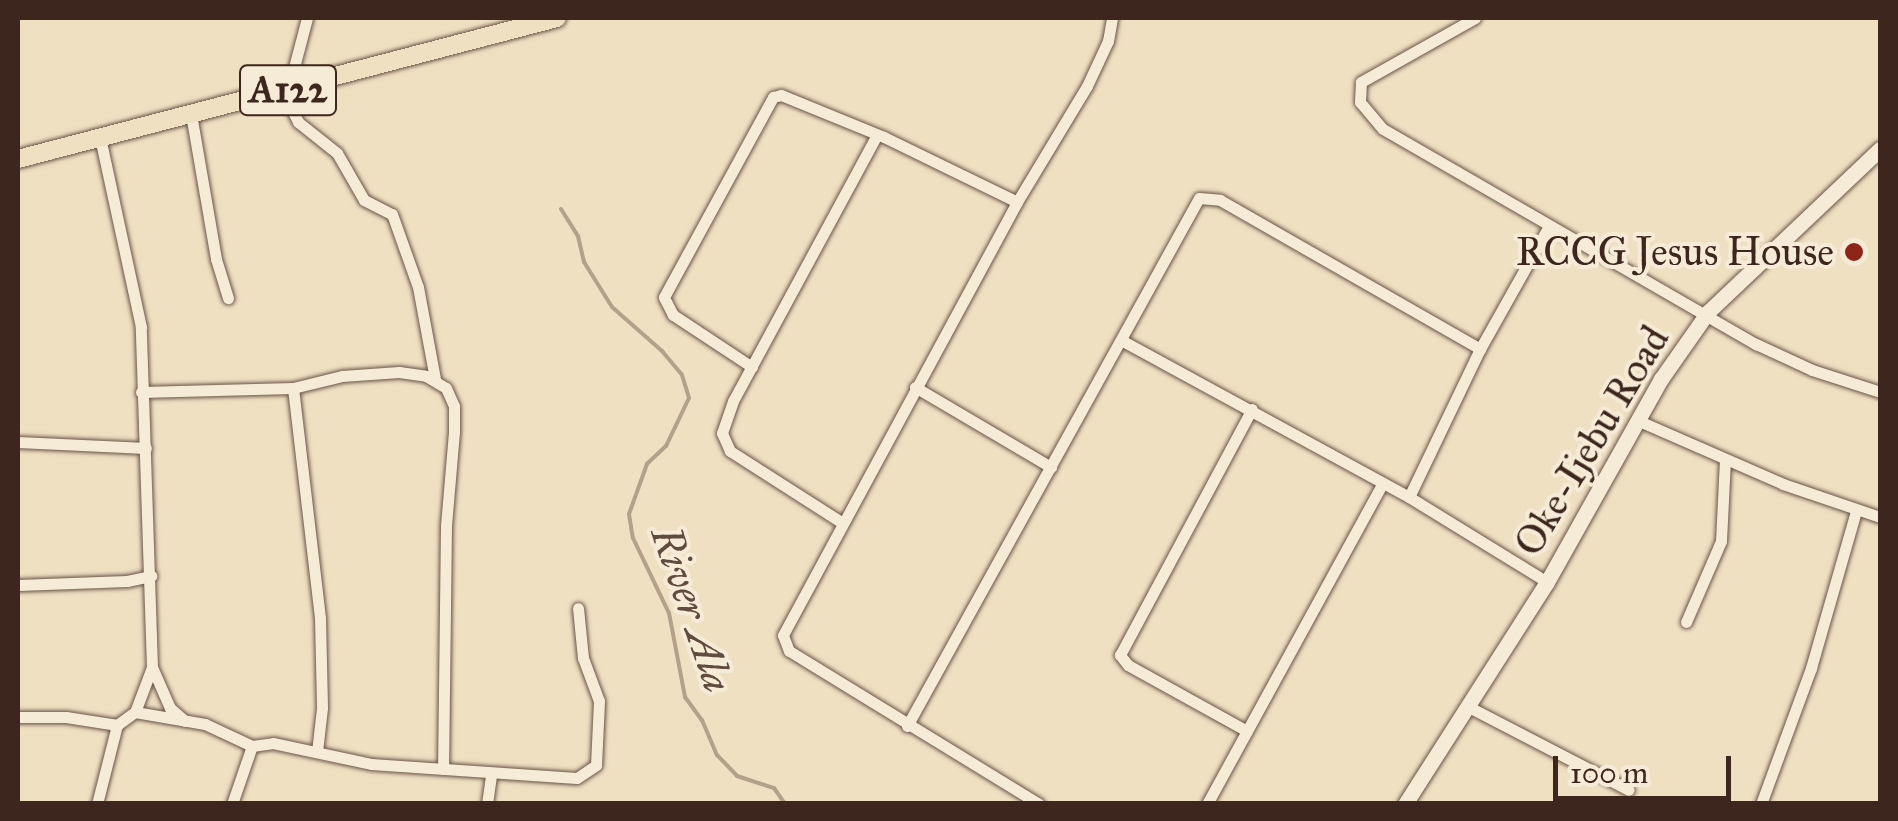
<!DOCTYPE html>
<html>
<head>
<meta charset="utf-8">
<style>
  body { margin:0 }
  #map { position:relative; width:1898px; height:821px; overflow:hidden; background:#f0e0c2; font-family:"IM FELL Great Primer",serif }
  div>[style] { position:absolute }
  .stream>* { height:4px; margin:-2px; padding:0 2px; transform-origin:2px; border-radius:2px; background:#b3a18a }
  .roads { filter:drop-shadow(0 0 2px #695446) drop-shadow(0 0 2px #695446) }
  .minor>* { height:11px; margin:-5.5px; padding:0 5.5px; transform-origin:5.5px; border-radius:5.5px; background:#f5ebd7 }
  .secondary>* { height:15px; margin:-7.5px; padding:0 7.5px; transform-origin:7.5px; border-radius:7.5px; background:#f5ebd7 }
  .trunk>* { height:18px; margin:-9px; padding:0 9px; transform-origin:9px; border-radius:9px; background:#f0e0c2 }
  .dots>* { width:28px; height:28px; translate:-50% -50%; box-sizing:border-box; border:5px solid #f5ebd7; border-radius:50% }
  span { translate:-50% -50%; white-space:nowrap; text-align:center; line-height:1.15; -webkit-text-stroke:8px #f5ebd7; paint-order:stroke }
  .shield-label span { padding:2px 8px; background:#f5ebd7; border:2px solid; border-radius:8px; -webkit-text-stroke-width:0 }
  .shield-label { font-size:38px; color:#3c261d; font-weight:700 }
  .poi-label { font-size:40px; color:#3c261d }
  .right { translate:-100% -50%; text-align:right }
  .street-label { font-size:40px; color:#3c261d }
  .water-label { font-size:42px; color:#604b3e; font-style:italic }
  .frame { position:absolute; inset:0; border:20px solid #3c261d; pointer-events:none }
  .scale { position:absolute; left:1553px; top:756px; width:178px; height:45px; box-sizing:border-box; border:5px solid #3c261d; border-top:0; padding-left:12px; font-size:30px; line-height:35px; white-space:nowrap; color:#3c261d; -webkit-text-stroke:8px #f5ebd7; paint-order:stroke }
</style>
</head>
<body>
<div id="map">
  <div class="stream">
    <div style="left:561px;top:209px;width:32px;rotate:58deg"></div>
    <div style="left:578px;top:236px;width:27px;rotate:77deg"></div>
    <div style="left:584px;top:262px;width:53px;rotate:58.1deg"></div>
    <div style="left:612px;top:307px;width:67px;rotate:41.3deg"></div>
    <div style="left:662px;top:351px;width:31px;rotate:50deg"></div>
    <div style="left:682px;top:375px;width:24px;rotate:73deg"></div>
    <div style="left:689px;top:398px;width:53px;rotate:115.6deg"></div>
    <div style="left:666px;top:446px;width:26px;rotate:137deg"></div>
    <div style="left:647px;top:464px;width:53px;rotate:109.8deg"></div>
    <div style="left:629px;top:514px;width:24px;rotate:81deg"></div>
    <div style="left:633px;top:538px;width:83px;rotate:64.4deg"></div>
    <div style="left:669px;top:613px;width:86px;rotate:79.2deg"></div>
    <div style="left:685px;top:697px;width:29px;rotate:54deg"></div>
    <div style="left:702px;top:720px;width:38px;rotate:67deg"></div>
    <div style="left:717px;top:755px;width:29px;rotate:46deg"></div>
    <div style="left:737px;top:776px;width:39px;rotate:18deg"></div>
    <div style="left:774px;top:788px;width:19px;rotate:55deg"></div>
  </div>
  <div class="roads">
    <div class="minor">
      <div style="left:307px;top:18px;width:74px;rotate:104.8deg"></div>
      <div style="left:288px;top:90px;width:18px;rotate:81deg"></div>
      <div style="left:291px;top:108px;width:16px;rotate:63deg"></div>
      <div style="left:298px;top:122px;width:50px;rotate:38.5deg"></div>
      <div style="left:337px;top:153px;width:54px;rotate:60.1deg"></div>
      <div style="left:364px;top:200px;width:31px;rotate:27deg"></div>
      <div style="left:392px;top:214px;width:77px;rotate:70.4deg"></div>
      <div style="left:418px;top:287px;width:94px;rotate:79.5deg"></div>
      <div style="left:1475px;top:18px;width:131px;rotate:150.7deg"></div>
      <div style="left:1361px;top:82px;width:20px;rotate:93deg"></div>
      <div style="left:1360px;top:102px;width:35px;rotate:50deg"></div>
      <div style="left:1383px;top:129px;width:431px;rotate:30deg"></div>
      <div style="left:1756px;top:344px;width:62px;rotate:24.9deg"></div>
      <div style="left:1812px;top:370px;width:71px;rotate:17.9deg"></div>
      <div style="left:191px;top:114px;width:147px;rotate:80.2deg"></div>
      <div style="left:216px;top:259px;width:41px;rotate:72.9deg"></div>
      <div style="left:1121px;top:340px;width:328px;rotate:28.6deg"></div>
      <div style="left:1409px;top:497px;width:162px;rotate:31.6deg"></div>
      <div style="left:752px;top:367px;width:95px;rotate:-146.6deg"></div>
      <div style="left:673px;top:315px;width:20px;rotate:-117deg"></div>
      <div style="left:664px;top:297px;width:228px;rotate:-61.4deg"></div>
      <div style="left:773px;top:97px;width:8px;rotate:-14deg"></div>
      <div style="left:781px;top:95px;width:111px;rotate:22.2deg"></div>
      <div style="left:884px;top:137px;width:148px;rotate:26deg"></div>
      <div style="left:915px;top:387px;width:158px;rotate:30.5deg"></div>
      <div style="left:293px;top:388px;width:232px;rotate:83.3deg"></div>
      <div style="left:320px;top:618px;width:90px;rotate:88.7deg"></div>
      <div style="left:322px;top:708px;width:44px;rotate:96.5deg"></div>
      <div style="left:141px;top:392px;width:152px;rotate:-1.5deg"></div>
      <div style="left:293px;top:388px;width:50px;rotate:-13.8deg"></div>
      <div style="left:342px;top:376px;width:57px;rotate:-4deg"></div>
      <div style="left:399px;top:372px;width:27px;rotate:8deg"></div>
      <div style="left:426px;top:376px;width:23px;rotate:31deg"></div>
      <div style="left:446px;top:388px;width:20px;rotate:66deg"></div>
      <div style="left:454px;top:406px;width:26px;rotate:90deg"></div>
      <div style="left:454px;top:432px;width:94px;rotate:94.9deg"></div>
      <div style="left:446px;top:526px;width:243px;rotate:90.7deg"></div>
      <div style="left:1639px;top:421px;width:157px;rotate:23.6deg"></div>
      <div style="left:1783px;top:484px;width:102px;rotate:18.8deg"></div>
      <div style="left:18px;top:442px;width:128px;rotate:2.7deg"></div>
      <div style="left:1409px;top:497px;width:164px;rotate:-64.4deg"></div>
      <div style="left:1480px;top:349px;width:141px;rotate:-60.7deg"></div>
      <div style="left:841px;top:522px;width:132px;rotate:-147.4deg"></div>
      <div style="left:730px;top:451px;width:20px;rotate:-114deg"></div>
      <div style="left:722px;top:433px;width:34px;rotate:-71deg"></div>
      <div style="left:733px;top:401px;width:300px;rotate:-61.6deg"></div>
      <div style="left:18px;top:585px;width:109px;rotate:-2.1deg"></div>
      <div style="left:127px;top:581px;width:25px;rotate:-12deg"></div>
      <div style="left:1686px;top:622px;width:88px;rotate:-66.6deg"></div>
      <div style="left:1721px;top:541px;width:82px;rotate:-87.2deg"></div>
      <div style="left:152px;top:667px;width:45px;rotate:66.3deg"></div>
      <div style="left:170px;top:708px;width:20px;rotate:41deg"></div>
      <div style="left:1467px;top:706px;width:182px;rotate:27.4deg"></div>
      <div style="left:135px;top:712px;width:71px;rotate:9.7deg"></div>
      <div style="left:205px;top:724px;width:52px;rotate:25.1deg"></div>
      <div style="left:252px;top:746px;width:21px;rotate:-8deg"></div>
      <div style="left:273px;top:743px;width:100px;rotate:12.1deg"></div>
      <div style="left:371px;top:764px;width:206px;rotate:3.9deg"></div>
      <div style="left:577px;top:778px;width:23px;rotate:-34deg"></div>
      <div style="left:596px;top:765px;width:64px;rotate:-87.3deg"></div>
      <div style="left:599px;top:701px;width:46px;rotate:-110.4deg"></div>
      <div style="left:583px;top:658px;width:50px;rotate:-95.7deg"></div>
      <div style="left:18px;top:717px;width:48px"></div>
      <div style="left:66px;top:717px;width:52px;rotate:8.9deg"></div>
      <div style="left:117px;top:725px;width:22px;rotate:-36deg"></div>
      <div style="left:135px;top:712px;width:48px;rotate:-69.3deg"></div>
      <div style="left:152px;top:667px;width:340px;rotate:-91.9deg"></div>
      <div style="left:141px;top:327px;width:193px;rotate:-102.2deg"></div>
      <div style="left:907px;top:726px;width:603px;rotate:-61.06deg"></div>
      <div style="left:1199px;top:198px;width:21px;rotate:5deg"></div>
      <div style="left:1220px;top:200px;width:300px;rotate:29.8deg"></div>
      <div style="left:1247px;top:731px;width:136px;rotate:-151deg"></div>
      <div style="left:1128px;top:665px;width:13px;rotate:-129deg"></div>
      <div style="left:1120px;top:655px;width:279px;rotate:-61.8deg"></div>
      <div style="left:97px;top:804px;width:81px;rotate:-75.8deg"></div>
      <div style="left:232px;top:804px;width:61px;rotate:-71deg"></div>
      <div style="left:487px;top:804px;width:29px;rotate:-82deg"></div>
      <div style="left:1039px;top:804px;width:293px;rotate:-148.5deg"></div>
      <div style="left:789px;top:651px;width:17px;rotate:-111deg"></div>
      <div style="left:783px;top:635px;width:492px;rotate:-61.6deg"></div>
      <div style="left:1017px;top:202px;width:135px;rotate:-58.9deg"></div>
      <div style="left:1087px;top:86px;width:50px;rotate:-65deg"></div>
      <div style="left:1108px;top:41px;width:23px;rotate:-80deg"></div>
      <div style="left:1207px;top:804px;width:365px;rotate:-61.3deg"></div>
      <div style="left:1761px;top:804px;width:145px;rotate:-69.8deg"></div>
      <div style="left:1811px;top:668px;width:163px;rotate:-74deg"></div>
    </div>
    <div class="secondary">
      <div style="left:1405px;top:804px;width:264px;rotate:-57.4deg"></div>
      <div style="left:1547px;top:582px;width:233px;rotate:-60.7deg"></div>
      <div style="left:1661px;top:379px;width:82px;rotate:-55deg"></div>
      <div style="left:1708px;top:312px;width:237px;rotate:-43.5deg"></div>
    </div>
    <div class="trunk">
      <div style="left:18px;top:159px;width:557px;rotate:-14.66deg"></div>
    </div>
  </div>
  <div class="dots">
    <div style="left:1854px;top:252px;background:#8f2418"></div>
  </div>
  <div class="shield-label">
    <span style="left:288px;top:90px">A122</span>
  </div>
  <div class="poi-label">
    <span class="right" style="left:1834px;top:252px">RCCG Jesus House</span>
  </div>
  <div class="street-label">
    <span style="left:1592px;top:441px;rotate:-59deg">Oke-Ijebu Road</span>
  </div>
  <div class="water-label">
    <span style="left:692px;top:609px;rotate:71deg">River Ala</span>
  </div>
  <div class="frame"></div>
  <div class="scale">100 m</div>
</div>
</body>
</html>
